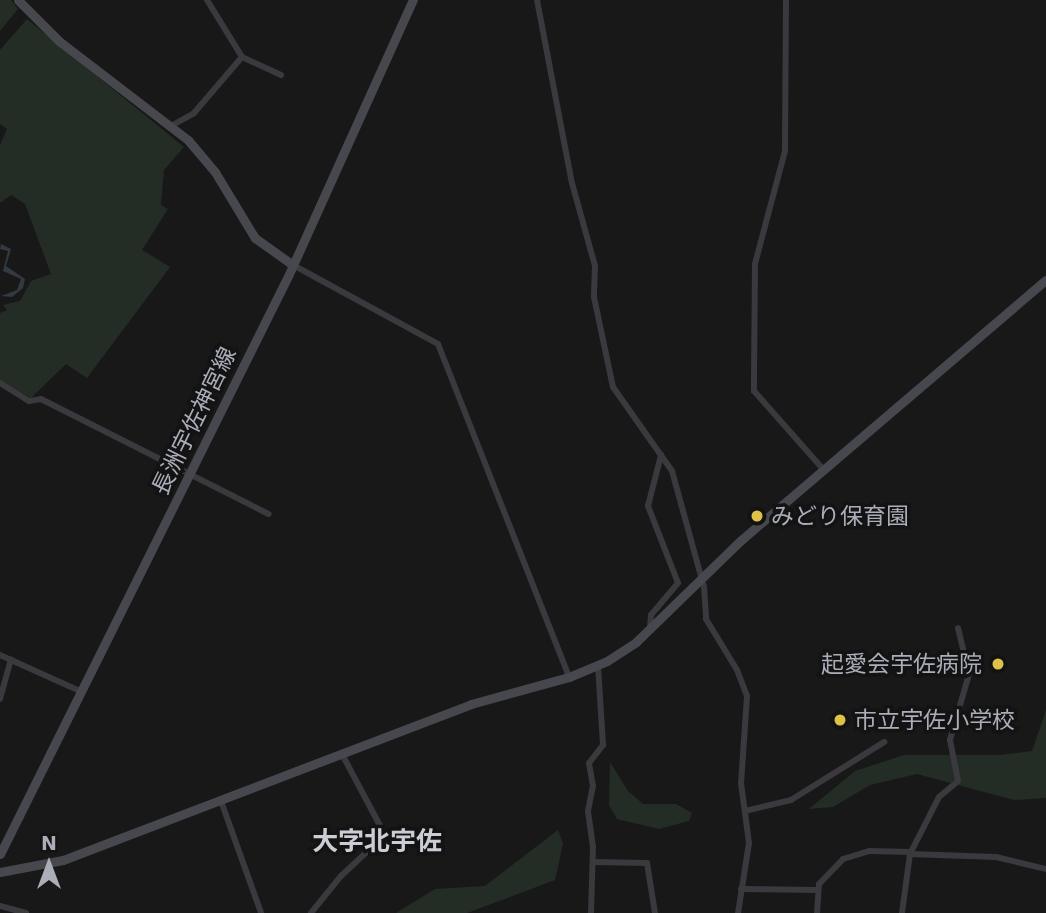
<!DOCTYPE html>
<html>
<head>
<meta charset="utf-8">
<style>
  body { margin:0 }
  #map { position:relative; width:1046px; height:913px; overflow:hidden; background:#181819; font-family:"DejaVu Sans","Noto Sans JP",sans-serif }
  div>[style] { position:absolute }
  .green>* { inset:0; background:#242c26 }
  .water>* { inset:0; background:#323941 }
  .street>* { height:6px; margin:-3px; padding:0 3px; transform-origin:3px; border-radius:3px; background:#39393e }
  .secondary>* { height:9px; margin:-4.5px; padding:0 4.5px; transform-origin:4.5px; border-radius:4.5px; background:#47484e }
  .dots>* { width:19px; height:19px; translate:-50% -50%; box-sizing:border-box; border:4px solid #131314; border-radius:50% }
  span { translate:-50% -50%; white-space:nowrap; text-align:center; line-height:1.15; -webkit-text-stroke:7px #131314; paint-order:stroke }
  .street-label { font-size:23px; color:#abaeb8 }
  .poi-label { font-size:23px; color:#abaeb8 }
  .left { translate:0 -50%; text-align:left }
  .right { translate:-100% -50%; text-align:right }
  .quarter-label { font-size:26px; color:#cccdd4; font-weight:700 }
  .north { position:absolute; left:14px; top:829px; width:70px; height:70px; -webkit-text-stroke:5px #131314; paint-order:stroke; rotate:0deg; font-size:19px; font-weight:700; line-height:28px; text-align:center; color:#abaeb8 }
  .north::after { content:''; display:block; margin:auto; width:24px; height:32px; background:#abaeb8; clip-path:polygon(50% 0,100% 100%,50% 72%,0 100%) }
</style>
</head>
<body>
<div id="map">
  <div class="green">
    <div style="clip-path:polygon(0 0,11px 0,18px 9px,0 31px)"></div>
    <div style="clip-path:polygon(27px 19px,184px 147px,164px 170px,161px 205px,168px 209px,142px 250px,170px 267px,87px 378px,66px 364px,31px 398px,0 381px,0 313px,7px 310px,3px 305px,20px 301px,31px 281px,51px 274px,25px 204px,11px 195px,0 203px,0 145px,7px 129px,0 124px,0 50px)"></div>
    <div style="clip-path:polygon(1046px 710px,1046px 798px,1014px 800px,917px 774px,870px 785px,833px 807px,809px 809px,855px 771px,904px 755px,1000px 755px,1032px 751px)"></div>
    <div style="clip-path:polygon(610px 762px,628px 791px,643px 804px,676px 804px,692px 813px,689px 821px,659px 829px,617px 819px,609px 805px)"></div>
    <div style="clip-path:polygon(558px 830px,563px 844px,555px 880px,467px 913px,396px 913px,435px 889px,485px 886px)"></div>
  </div>
  <div class="water">
    <div style="clip-path:polygon(1px 244px,11px 249px,6px 266px,25px 279px,23px 288px,12px 297px,1px 296px,17px 290px,21px 279px,3px 271px,8px 251px,0 249px)"></div>
  </div>
  <div class="street">
    <div style="left:207px;top:0;width:67px;rotate:58.4deg"></div>
    <div style="left:242px;top:57px;width:43px;rotate:24.8deg"></div>
    <div style="left:537px;top:0;width:186px;rotate:79.2deg"></div>
    <div style="left:572px;top:183px;width:86px;rotate:74.5deg"></div>
    <div style="left:595px;top:266px;width:31px;rotate:92deg"></div>
    <div style="left:594px;top:297px;width:92px;rotate:78.1deg"></div>
    <div style="left:613px;top:387px;width:103px;rotate:54.9deg"></div>
    <div style="left:672px;top:471px;width:120px;rotate:74.6deg"></div>
    <div style="left:704px;top:587px;width:32px;rotate:86deg"></div>
    <div style="left:706px;top:619px;width:60px;rotate:58.7deg"></div>
    <div style="left:737px;top:670px;width:28px;rotate:69deg"></div>
    <div style="left:747px;top:696px;width:87px;rotate:93.9deg"></div>
    <div style="left:741px;top:783px;width:61px;rotate:82.4deg"></div>
    <div style="left:749px;top:843px;width:71px;rotate:98.9deg"></div>
    <div style="left:786px;top:0;width:151px;rotate:90.4deg"></div>
    <div style="left:785px;top:151px;width:117px;rotate:104.9deg"></div>
    <div style="left:755px;top:264px;width:127px;rotate:90.5deg"></div>
    <div style="left:754px;top:391px;width:106px;rotate:48.5deg"></div>
    <div style="left:171px;top:126px;width:26px;rotate:-29deg"></div>
    <div style="left:194px;top:113px;width:74px;rotate:-49.4deg"></div>
    <div style="left:293px;top:265px;width:165px;rotate:28.6deg"></div>
    <div style="left:438px;top:344px;width:358px;rotate:68.5deg"></div>
    <div style="left:0;top:383px;width:34px;rotate:32deg"></div>
    <div style="left:29px;top:401px;width:12px;rotate:-9deg"></div>
    <div style="left:41px;top:399px;width:255px;rotate:26.8deg"></div>
    <div style="left:650px;top:627px;width:12px;rotate:-85deg"></div>
    <div style="left:651px;top:615px;width:42px;rotate:-49.8deg"></div>
    <div style="left:678px;top:583px;width:83px;rotate:-111.3deg"></div>
    <div style="left:648px;top:506px;width:53px;rotate:-75.7deg"></div>
    <div style="left:0;top:655px;width:90px;rotate:24.3deg"></div>
    <div style="left:0;top:699px;width:41px;rotate:-74.6deg"></div>
    <div style="left:221px;top:801px;width:119px;rotate:70.3deg"></div>
    <div style="left:745px;top:811px;width:47px;rotate:-13.4deg"></div>
    <div style="left:791px;top:800px;width:110px;rotate:-31.9deg"></div>
    <div style="left:910px;top:854px;width:86px;rotate:2deg"></div>
    <div style="left:996px;top:857px;width:51px;rotate:13.5deg"></div>
    <div style="left:593px;top:862px;width:54px;rotate:1.1deg"></div>
    <div style="left:647px;top:863px;width:51px;rotate:80.9deg"></div>
    <div style="left:741px;top:889px;width:77px;rotate:0.7deg"></div>
    <div style="left:0;top:906px;width:27px;rotate:15deg"></div>
    <div style="left:311px;top:913px;width:48px;rotate:-51deg"></div>
    <div style="left:341px;top:876px;width:60px;rotate:-43deg"></div>
    <div style="left:385px;top:835px;width:92px;rotate:-118deg"></div>
    <div style="left:591px;top:913px;width:66px;rotate:-88.3deg"></div>
    <div style="left:593px;top:847px;width:36px;rotate:-98deg"></div>
    <div style="left:588px;top:811px;width:25px;rotate:-79deg"></div>
    <div style="left:593px;top:786px;width:23px;rotate:-100deg"></div>
    <div style="left:589px;top:763px;width:23px;rotate:-52deg"></div>
    <div style="left:603px;top:745px;width:80px;rotate:-93.6deg"></div>
    <div style="left:817px;top:913px;width:29px;rotate:-86deg"></div>
    <div style="left:819px;top:884px;width:35px;rotate:-46deg"></div>
    <div style="left:843px;top:859px;width:27px;rotate:-17deg"></div>
    <div style="left:869px;top:851px;width:42px;rotate:1.4deg"></div>
    <div style="left:902px;top:913px;width:60px;rotate:-82.3deg"></div>
    <div style="left:910px;top:854px;width:64px;rotate:-63deg"></div>
    <div style="left:939px;top:797px;width:25px;rotate:-40deg"></div>
    <div style="left:958px;top:781px;width:42px;rotate:-101deg"></div>
    <div style="left:950px;top:740px;width:69px;rotate:-73.9deg"></div>
    <div style="left:969px;top:674px;width:47px;rotate:-103.4deg"></div>
  </div>
  <div class="secondary">
    <div style="left:18px;top:0;width:58px;rotate:45deg"></div>
    <div style="left:59px;top:41px;width:163px;rotate:37.5deg"></div>
    <div style="left:188px;top:140px;width:42px;rotate:49.8deg"></div>
    <div style="left:215px;top:172px;width:77px;rotate:58.8deg"></div>
    <div style="left:255px;top:238px;width:47px;rotate:35.4deg"></div>
    <div style="left:0;top:854px;width:648px;rotate:-63.51deg"></div>
    <div style="left:289px;top:274px;width:301px;rotate:-65.7deg"></div>
    <div style="left:0;top:872px;width:64px;rotate:-10.8deg"></div>
    <div style="left:63px;top:860px;width:437px;rotate:-20.9deg"></div>
    <div style="left:471px;top:704px;width:102px;rotate:-15.4deg"></div>
    <div style="left:569px;top:677px;width:41px;rotate:-22.8deg"></div>
    <div style="left:607px;top:661px;width:35px;rotate:-33deg"></div>
    <div style="left:636px;top:642px;width:145px;rotate:-44.2deg"></div>
    <div style="left:740px;top:541px;width:402px;rotate:-40.5deg"></div>
  </div>
  <div class="dots">
    <div style="left:757px;top:516px;background:#dfc14a"></div>
    <div style="left:998px;top:664px;background:#dfc14a"></div>
    <div style="left:840px;top:720px;background:#dfc14a"></div>
  </div>
  <div class="street-label">
    <span style="left:194px;top:421px;rotate:-64deg">長洲宇佐神宮線</span>
  </div>
  <div class="poi-label">
    <span class="left" style="left:771px;top:516px">みどり保育園</span>
    <span class="right" style="left:982px;top:664px">起愛会宇佐病院</span>
    <span class="left" style="left:854px;top:720px">市立宇佐小学校</span>
  </div>
  <div class="quarter-label">
    <span style="left:377px;top:842px">大字北宇佐</span>
  </div>
  <div class="north">N</div>
</div>
</body>
</html>
